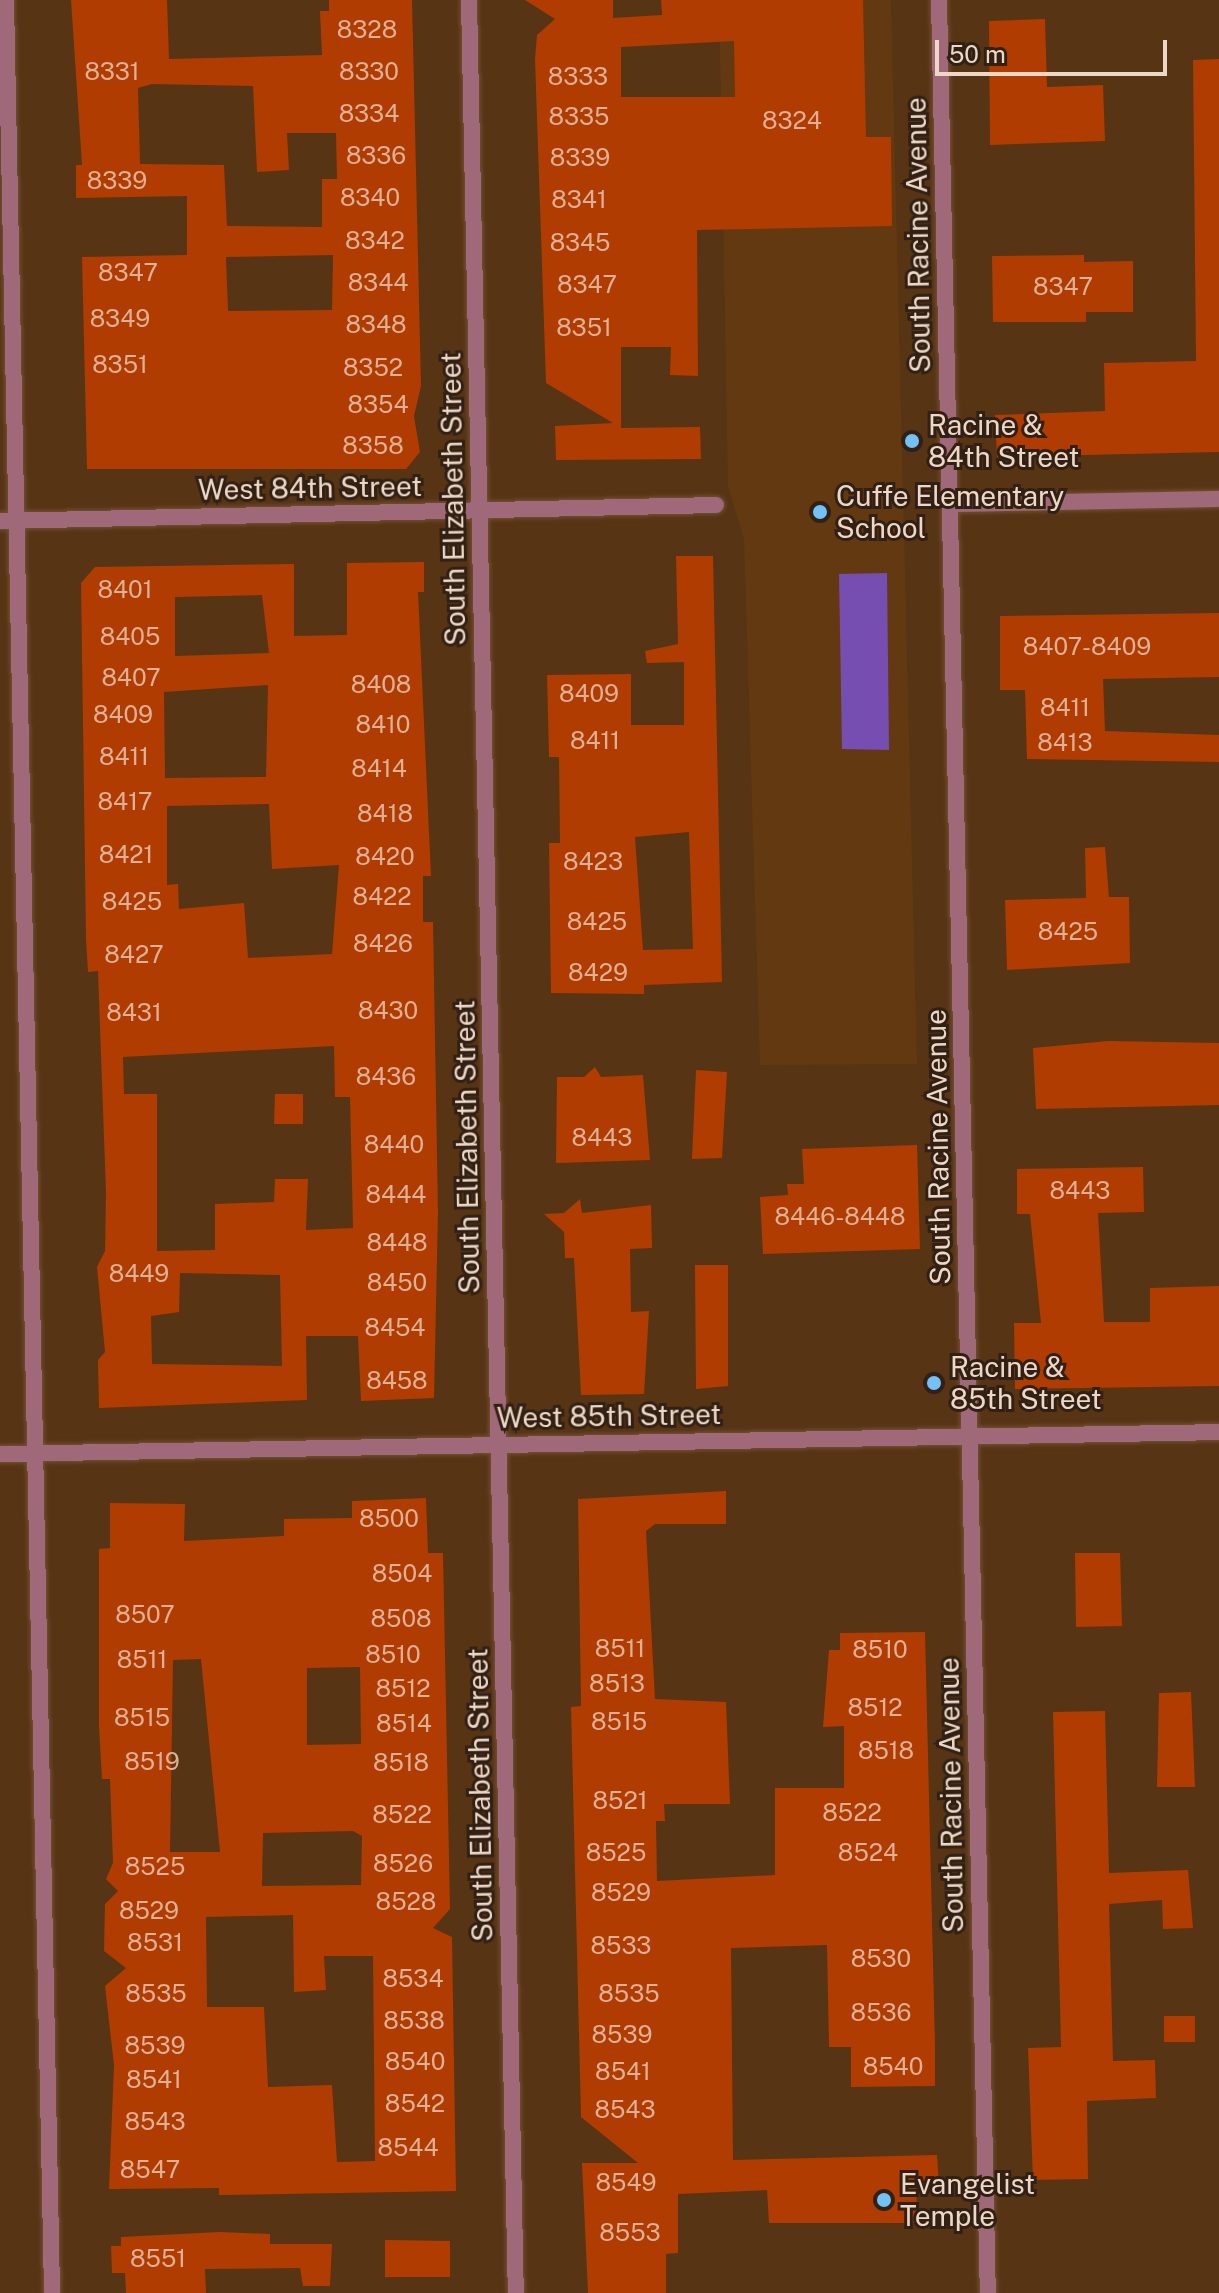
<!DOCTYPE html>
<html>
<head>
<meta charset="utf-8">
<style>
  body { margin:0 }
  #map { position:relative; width:1219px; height:2293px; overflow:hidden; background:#573414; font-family:"Public Sans",sans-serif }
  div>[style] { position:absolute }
  .built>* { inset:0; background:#633912 }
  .green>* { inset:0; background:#764db0 }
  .building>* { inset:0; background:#b13c01 }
  .roads { filter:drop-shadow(0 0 2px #725134) drop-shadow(0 0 2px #725134) }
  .minor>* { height:16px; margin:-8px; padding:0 8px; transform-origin:8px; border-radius:8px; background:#9f6979 }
  .tertiary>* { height:16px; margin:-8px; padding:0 8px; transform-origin:8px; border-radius:8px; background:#9f6979 }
  .dots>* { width:22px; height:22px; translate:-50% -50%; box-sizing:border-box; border:4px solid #312013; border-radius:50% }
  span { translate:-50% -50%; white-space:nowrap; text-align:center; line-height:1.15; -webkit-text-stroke:6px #312013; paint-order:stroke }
  .number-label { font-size:24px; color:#deb095 }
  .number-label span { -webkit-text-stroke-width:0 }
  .street-label { font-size:28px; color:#edd7c6 }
  .poi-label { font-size:28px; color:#edd7c6 }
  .left { translate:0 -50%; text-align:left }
  .scale { position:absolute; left:935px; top:40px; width:232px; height:36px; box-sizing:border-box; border:4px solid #edd7c6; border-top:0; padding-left:10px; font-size:24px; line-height:28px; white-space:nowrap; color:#edd7c6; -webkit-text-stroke:6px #312013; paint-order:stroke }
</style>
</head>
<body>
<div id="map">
  <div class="built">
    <div style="clip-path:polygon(719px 0,891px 0,917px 1064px,760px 1065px,744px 539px,728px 486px)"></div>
  </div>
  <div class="green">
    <div style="clip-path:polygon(887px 573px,889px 750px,842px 749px,839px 574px)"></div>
  </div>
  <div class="building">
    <div style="clip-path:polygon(evenodd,71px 0,167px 0,169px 59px,322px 55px,320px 11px,329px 11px,329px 0,412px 0,421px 386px,414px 416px,420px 452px,406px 469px,87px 469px,82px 257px,187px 255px,187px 196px,76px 198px,76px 165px,82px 165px,71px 0,152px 84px,253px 86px,257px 172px,289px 170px,287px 133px,336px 133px,337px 179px,322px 179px,322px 227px,227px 226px,224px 165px,140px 164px,138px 88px,152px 84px,71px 0,333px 255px,332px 310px,228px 311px,226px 257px,333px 255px)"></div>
    <div style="clip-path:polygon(evenodd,525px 0,613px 0,613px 18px,662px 15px,661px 0,863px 0,866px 137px,891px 137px,892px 226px,697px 230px,698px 376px,670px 375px,671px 347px,621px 347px,621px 428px,700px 427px,701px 459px,556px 460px,555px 426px,613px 423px,546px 383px,535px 59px,537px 35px,555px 19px,525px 0,734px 41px,735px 97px,621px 97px,621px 47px,734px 41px)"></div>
    <div style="clip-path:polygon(1045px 19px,1047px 87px,1103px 85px,1105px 141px,990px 145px,989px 21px)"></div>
    <div style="clip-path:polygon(1219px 59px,1219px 452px,997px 457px,995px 415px,1105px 411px,1104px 363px,1196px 361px,1193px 60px)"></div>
    <div style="clip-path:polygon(1084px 255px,1084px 262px,1133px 261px,1133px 312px,1086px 312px,1086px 322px,993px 322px,992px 256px)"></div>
    <div style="clip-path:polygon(evenodd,676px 556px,713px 556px,722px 982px,644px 985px,644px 994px,551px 993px,549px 843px,560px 843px,559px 757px,549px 757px,547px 675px,631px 674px,631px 725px,684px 725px,684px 662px,647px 663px,645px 651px,678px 644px,676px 556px,689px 832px,693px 949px,643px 950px,635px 837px,689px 832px)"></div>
    <div style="clip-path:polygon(evenodd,424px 562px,424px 592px,418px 592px,431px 876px,423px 876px,423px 922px,433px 922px,438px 1212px,434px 1398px,361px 1401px,358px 1336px,306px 1336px,307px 1400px,99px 1408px,98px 1360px,105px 1352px,97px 1267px,105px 1251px,106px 1193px,98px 971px,88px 972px,86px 939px,81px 583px,95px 567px,294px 564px,294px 636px,347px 635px,347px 563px,424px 562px,262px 595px,269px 653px,175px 656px,175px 597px,262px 595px,424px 562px,268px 685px,266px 777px,165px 778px,164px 692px,268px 685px,424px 562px,269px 804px,272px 869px,339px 865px,332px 954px,248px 958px,244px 903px,179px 909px,178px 884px,167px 885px,167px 806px,269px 804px,424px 562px,334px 1046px,335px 1097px,350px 1097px,353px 1228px,306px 1230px,308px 1179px,275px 1179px,274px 1202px,215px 1204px,215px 1250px,157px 1251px,157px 1094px,124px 1094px,123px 1057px,334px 1046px,424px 562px,180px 1273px,280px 1275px,282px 1366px,152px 1364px,151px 1316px,179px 1312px,180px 1273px)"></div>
    <div style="clip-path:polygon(1219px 613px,1219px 677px,1103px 679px,1105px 731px,1219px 735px,1219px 762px,1027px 759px,1025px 690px,1000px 690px,1000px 616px)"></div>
    <div style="clip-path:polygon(1105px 847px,1109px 897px,1129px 897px,1130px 963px,1007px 970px,1005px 900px,1086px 898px,1085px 848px)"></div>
    <div style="clip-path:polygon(1108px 1041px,1219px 1043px,1219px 1105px,1036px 1109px,1033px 1048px)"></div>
    <div style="clip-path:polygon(595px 1067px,601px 1077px,643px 1075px,650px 1160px,556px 1163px,557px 1077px,584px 1077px)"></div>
    <div style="clip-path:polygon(696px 1070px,727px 1072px,722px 1158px,692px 1159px)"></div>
    <div style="clip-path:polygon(275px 1094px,303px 1094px,303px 1124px,274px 1124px)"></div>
    <div style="clip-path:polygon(917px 1145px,920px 1249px,763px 1254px,760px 1197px,788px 1195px,787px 1184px,804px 1184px,802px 1149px)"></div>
    <div style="clip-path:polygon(1143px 1167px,1144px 1212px,1098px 1213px,1104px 1322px,1150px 1322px,1150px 1288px,1219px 1286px,1219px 1386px,1015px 1389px,1014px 1323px,1041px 1323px,1030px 1214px,1017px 1214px,1017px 1169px)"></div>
    <div style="clip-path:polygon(580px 1199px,582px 1213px,651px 1205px,652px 1248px,630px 1249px,631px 1312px,649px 1311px,644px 1394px,581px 1395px,574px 1258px,565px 1258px,564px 1232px,544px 1214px,564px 1213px)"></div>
    <div style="clip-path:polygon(695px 1265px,728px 1265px,728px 1386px,696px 1389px)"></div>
    <div style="clip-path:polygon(726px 1491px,726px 1524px,655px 1524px,646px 1531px,655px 1699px,726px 1702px,730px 1804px,664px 1804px,665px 1821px,656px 1821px,657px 1881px,775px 1875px,775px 1788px,844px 1788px,844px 1726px,823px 1727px,829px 1650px,840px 1650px,840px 1633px,925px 1632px,935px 2045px,935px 2086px,851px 2087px,851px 2047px,829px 2047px,827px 1945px,731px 1948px,733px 2160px,937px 2155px,939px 2185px,916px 2186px,918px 2223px,769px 2223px,767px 2190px,678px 2194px,678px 2253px,666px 2254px,666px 2293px,588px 2293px,582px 2163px,638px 2163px,581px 2117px,571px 1707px,581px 1706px,578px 1499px)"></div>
    <div style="clip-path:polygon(evenodd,426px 1498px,428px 1553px,443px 1553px,450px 1909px,433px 1928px,452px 1937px,456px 2191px,219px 2195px,219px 2188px,109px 2189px,114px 2065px,105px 1986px,126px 1968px,104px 1951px,105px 1904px,118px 1891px,106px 1879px,113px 1863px,110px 1779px,102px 1779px,99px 1727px,99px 1549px,110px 1548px,110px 1503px,185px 1504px,184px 1541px,284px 1536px,284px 1519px,352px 1518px,352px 1501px,426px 1498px,201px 1659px,220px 1852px,170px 1852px,173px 1660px,201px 1659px,426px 1498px,360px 1667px,361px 1744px,307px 1745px,307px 1668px,360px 1667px,426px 1498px,353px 1831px,362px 1836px,361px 1885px,262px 1886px,263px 1833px,353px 1831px,426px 1498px,293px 1915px,294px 1992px,326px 1990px,324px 1956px,373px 1956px,375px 2161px,337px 2162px,332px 2085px,268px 2087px,264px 2007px,207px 2007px,206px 1917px,293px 1915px)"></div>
    <div style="clip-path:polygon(1075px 1553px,1120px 1553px,1122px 1626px,1076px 1627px)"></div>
    <div style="clip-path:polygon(1191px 1692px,1195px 1787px,1157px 1787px,1159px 1693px)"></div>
    <div style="clip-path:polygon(1105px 1711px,1109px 1873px,1188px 1870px,1193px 1928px,1163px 1929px,1162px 1900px,1109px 1904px,1113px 2061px,1155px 2060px,1156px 2098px,1087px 2101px,1088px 2179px,1033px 2180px,1028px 2048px,1061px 2047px,1053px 1712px)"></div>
    <div style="clip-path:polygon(1164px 2016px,1195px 2016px,1195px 2042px,1164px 2042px)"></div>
    <div style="clip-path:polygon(220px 2232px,270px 2234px,270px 2244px,332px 2244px,330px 2286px,303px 2286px,300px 2268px,205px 2269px,206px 2293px,126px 2293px,125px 2273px,112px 2273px,111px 2246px,121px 2246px,121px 2237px)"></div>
    <div style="clip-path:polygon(385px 2240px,450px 2241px,450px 2277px,385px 2277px)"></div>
  </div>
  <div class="roads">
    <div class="minor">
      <div style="left:6px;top:0;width:2293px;rotate:88.85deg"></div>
      <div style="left:469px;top:0;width:2293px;rotate:88.83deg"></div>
      <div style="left:950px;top:504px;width:269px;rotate:-1.1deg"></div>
      <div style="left:0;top:521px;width:716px;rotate:-1.28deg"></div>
      <div style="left:0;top:1454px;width:1219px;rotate:-1.03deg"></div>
    </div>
    <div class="tertiary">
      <div style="left:939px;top:0;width:2294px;rotate:88.78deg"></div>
    </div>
  </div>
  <div class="dots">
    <div style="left:912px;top:441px;background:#73c1f6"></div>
    <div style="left:820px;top:512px;background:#73c1f6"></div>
    <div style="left:934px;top:1383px;background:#73c1f6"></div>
    <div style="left:884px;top:2200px;background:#73c1f6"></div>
  </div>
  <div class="number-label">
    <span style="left:367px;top:30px">8328</span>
    <span style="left:112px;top:72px">8331</span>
    <span style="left:369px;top:72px">8330</span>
    <span style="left:578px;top:77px">8333</span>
    <span style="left:369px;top:114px">8334</span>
    <span style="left:579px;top:117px">8335</span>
    <span style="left:792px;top:121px">8324</span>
    <span style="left:376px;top:156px">8336</span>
    <span style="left:580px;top:158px">8339</span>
    <span style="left:117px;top:181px">8339</span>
    <span style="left:370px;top:198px">8340</span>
    <span style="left:579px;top:200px">8341</span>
    <span style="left:375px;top:241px">8342</span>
    <span style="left:580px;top:243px">8345</span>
    <span style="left:128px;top:273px">8347</span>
    <span style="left:378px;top:283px">8344</span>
    <span style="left:587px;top:285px">8347</span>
    <span style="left:1063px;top:287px">8347</span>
    <span style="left:120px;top:319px">8349</span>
    <span style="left:376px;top:325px">8348</span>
    <span style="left:584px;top:328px">8351</span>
    <span style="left:120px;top:365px">8351</span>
    <span style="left:373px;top:368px">8352</span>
    <span style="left:378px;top:405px">8354</span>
    <span style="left:373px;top:446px">8358</span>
    <span style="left:125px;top:590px">8401</span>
    <span style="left:130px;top:637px">8405</span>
    <span style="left:1087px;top:647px">8407-8409</span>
    <span style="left:131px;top:678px">8407</span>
    <span style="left:381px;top:685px">8408</span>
    <span style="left:589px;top:694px">8409</span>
    <span style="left:1065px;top:708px">8411</span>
    <span style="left:123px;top:715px">8409</span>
    <span style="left:383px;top:725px">8410</span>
    <span style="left:595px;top:741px">8411</span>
    <span style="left:1065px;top:743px">8413</span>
    <span style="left:124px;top:757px">8411</span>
    <span style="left:379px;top:769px">8414</span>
    <span style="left:125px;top:802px">8417</span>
    <span style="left:385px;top:814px">8418</span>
    <span style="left:126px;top:855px">8421</span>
    <span style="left:385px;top:857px">8420</span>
    <span style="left:593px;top:862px">8423</span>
    <span style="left:382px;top:897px">8422</span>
    <span style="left:132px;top:902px">8425</span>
    <span style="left:597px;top:922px">8425</span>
    <span style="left:1068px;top:932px">8425</span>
    <span style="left:383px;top:944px">8426</span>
    <span style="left:134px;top:955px">8427</span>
    <span style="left:598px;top:973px">8429</span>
    <span style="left:388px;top:1011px">8430</span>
    <span style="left:134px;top:1013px">8431</span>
    <span style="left:386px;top:1077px">8436</span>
    <span style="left:602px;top:1138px">8443</span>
    <span style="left:394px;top:1145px">8440</span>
    <span style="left:1080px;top:1191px">8443</span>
    <span style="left:396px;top:1195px">8444</span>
    <span style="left:840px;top:1217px">8446-8448</span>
    <span style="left:397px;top:1243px">8448</span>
    <span style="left:139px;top:1274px">8449</span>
    <span style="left:397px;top:1283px">8450</span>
    <span style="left:395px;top:1328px">8454</span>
    <span style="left:397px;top:1381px">8458</span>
    <span style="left:389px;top:1519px">8500</span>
    <span style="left:402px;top:1574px">8504</span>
    <span style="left:145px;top:1615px">8507</span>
    <span style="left:401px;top:1619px">8508</span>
    <span style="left:620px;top:1649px">8511</span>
    <span style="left:880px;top:1650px">8510</span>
    <span style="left:393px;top:1655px">8510</span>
    <span style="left:142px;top:1660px">8511</span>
    <span style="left:617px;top:1684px">8513</span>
    <span style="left:403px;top:1689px">8512</span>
    <span style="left:875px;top:1708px">8512</span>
    <span style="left:142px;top:1718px">8515</span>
    <span style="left:619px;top:1722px">8515</span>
    <span style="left:404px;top:1724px">8514</span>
    <span style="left:886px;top:1751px">8518</span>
    <span style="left:152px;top:1762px">8519</span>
    <span style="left:401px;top:1763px">8518</span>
    <span style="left:620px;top:1801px">8521</span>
    <span style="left:852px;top:1813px">8522</span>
    <span style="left:402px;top:1815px">8522</span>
    <span style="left:616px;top:1853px">8525</span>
    <span style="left:868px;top:1853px">8524</span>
    <span style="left:403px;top:1864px">8526</span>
    <span style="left:155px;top:1867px">8525</span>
    <span style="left:621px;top:1893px">8529</span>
    <span style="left:406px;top:1902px">8528</span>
    <span style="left:149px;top:1911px">8529</span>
    <span style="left:155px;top:1943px">8531</span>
    <span style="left:621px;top:1946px">8533</span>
    <span style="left:881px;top:1959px">8530</span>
    <span style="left:413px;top:1979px">8534</span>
    <span style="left:156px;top:1994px">8535</span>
    <span style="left:629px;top:1994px">8535</span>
    <span style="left:881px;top:2013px">8536</span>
    <span style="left:414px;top:2021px">8538</span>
    <span style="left:622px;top:2035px">8539</span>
    <span style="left:155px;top:2046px">8539</span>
    <span style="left:415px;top:2062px">8540</span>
    <span style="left:893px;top:2067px">8540</span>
    <span style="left:623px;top:2072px">8541</span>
    <span style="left:154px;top:2080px">8541</span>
    <span style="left:415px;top:2104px">8542</span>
    <span style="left:625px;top:2110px">8543</span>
    <span style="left:155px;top:2122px">8543</span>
    <span style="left:408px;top:2148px">8544</span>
    <span style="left:150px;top:2170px">8547</span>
    <span style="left:626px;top:2183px">8549</span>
    <span style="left:630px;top:2233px">8553</span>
    <span style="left:158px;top:2259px">8551</span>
  </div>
  <div class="street-label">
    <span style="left:918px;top:235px;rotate:-91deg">South Racine Avenue</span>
    <span style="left:310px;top:488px;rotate:-1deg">West 84th Street</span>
    <span style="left:453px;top:499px;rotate:-91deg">South Elizabeth Street</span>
    <span style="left:467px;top:1147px;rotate:-91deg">South Elizabeth Street</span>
    <span style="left:938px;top:1147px;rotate:-91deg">South Racine Avenue</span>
    <span style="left:609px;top:1416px;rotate:-1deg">West 85th Street</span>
    <span style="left:480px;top:1795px;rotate:-91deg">South Elizabeth Street</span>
    <span style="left:951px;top:1795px;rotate:-91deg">South Racine Avenue</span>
  </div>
  <div class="poi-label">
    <span class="left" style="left:928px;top:441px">Racine &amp;<br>84th Street</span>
    <span class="left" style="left:836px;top:512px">Cuffe Elementary<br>School</span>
    <span class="left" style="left:950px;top:1383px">Racine &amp;<br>85th Street</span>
    <span class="left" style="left:900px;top:2200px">Evangelist<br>Temple</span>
  </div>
  <div class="scale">50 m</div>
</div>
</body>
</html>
